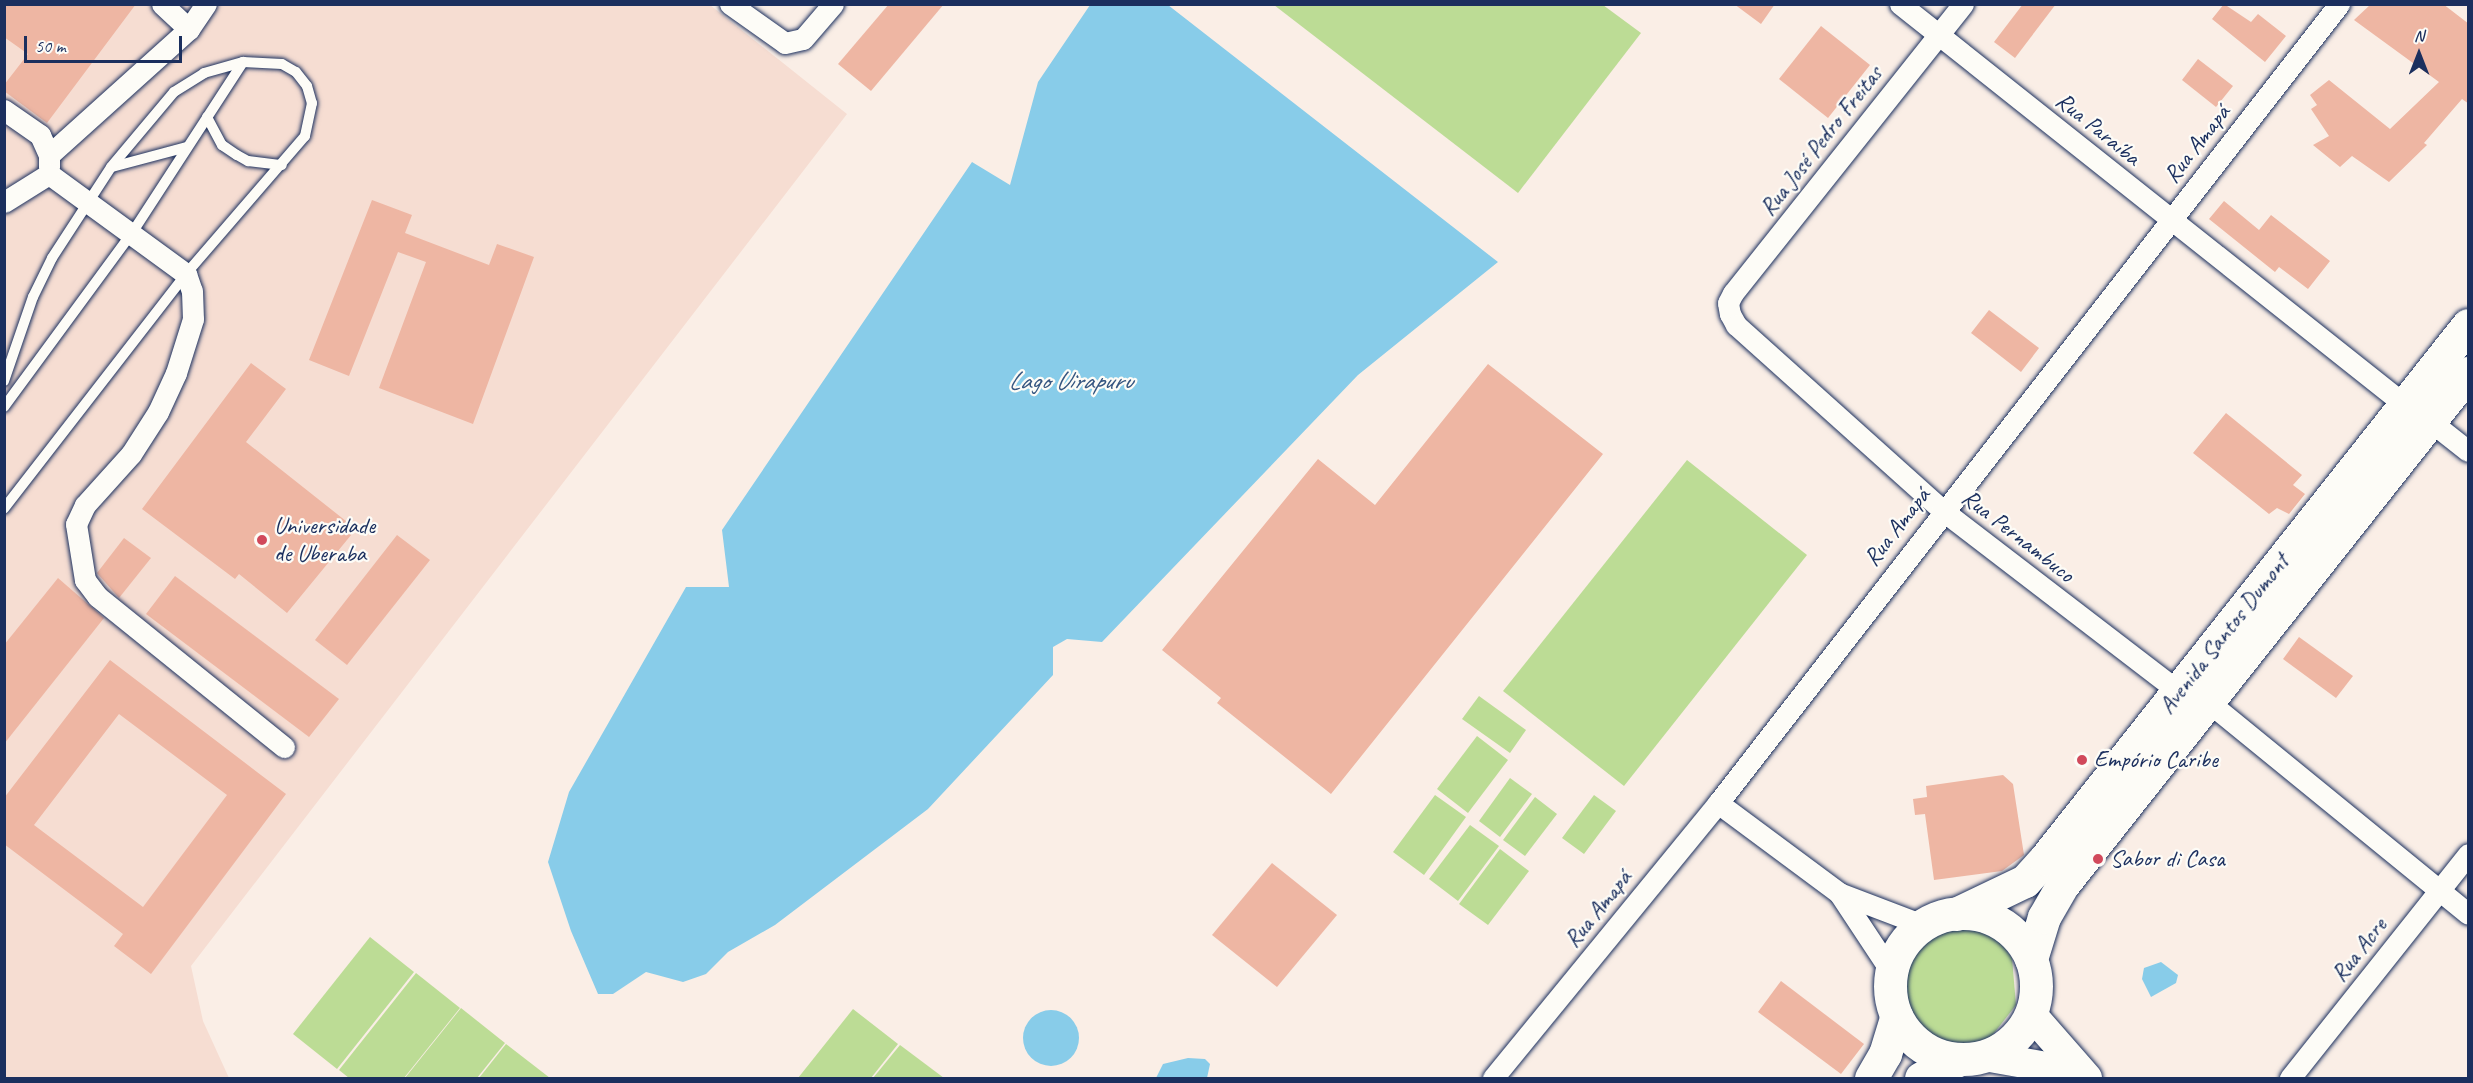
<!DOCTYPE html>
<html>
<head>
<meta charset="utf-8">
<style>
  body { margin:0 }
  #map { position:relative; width:2473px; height:1083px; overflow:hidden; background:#faeee6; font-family:Caveat,sans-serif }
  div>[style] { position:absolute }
  .built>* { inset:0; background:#f6ddd2 }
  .green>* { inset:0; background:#bcdc95 }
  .water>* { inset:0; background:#88cce9 }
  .round { border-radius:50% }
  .building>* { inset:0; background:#eeb6a3 }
  .roads { filter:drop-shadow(0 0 2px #1b2f5e) drop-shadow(0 0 2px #1b2f5e) }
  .lane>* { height:10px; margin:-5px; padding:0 5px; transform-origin:5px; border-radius:5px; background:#fdfcf7 }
  .street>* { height:21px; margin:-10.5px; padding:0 10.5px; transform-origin:10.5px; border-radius:10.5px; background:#fdfcf7 }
  .secondary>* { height:30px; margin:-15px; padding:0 15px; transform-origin:15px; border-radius:15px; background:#fdfcf7 }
  .primary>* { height:33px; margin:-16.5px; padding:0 16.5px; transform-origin:16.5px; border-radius:16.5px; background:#fdfcf7 }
  .primary>.ring { margin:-16.5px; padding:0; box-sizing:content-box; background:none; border:33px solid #fdfcf7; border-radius:50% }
  .dots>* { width:16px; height:16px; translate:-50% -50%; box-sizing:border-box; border:3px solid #fdfcf7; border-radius:50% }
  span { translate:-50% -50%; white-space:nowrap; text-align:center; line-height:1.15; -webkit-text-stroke:4.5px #fdfcf7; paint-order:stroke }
  .street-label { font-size:24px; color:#1b2f5e }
  .poi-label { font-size:24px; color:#1b2f5e }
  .left { translate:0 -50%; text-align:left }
  .water-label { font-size:26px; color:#365681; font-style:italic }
  .frame { position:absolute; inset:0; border:6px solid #1b2f5e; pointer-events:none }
  .north { position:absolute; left:2389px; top:24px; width:60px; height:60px; -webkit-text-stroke:4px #fdfcf7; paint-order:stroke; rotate:0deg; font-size:16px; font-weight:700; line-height:24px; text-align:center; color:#1b2f5e }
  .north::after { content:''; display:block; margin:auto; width:21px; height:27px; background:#1b2f5e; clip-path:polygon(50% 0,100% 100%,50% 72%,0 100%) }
  .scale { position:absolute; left:24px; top:36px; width:158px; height:27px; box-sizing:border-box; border:3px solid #1b2f5e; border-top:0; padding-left:8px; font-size:18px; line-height:21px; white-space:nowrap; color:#1b2f5e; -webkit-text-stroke:4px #fdfcf7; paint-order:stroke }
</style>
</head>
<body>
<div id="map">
  <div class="built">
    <div style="clip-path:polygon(5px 5px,710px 5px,847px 114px,191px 966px,203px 1021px,229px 1078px,5px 1078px)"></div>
  </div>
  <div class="green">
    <div style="clip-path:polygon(1274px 5px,1603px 5px,1641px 33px,1518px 193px)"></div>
    <div style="clip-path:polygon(1687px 460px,1807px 555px,1624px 786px,1503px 691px)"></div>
    <div style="clip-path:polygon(1479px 696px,1526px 730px,1510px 753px,1462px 719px)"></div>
    <div style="clip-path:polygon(1477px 736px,1508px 760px,1468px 813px,1437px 789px)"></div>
    <div style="clip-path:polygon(1510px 778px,1532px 794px,1500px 837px,1479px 821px)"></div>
    <div style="clip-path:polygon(1435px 795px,1466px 817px,1424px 875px,1393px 852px)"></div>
    <div style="clip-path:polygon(1594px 795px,1616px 811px,1584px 854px,1562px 838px)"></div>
    <div style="clip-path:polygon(1535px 797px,1557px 814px,1525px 856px,1503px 840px)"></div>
    <div style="clip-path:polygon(1470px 825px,1499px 846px,1458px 901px,1429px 879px)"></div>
    <div style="clip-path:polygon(1500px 849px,1529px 871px,1488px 925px,1459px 904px)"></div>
    <div style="clip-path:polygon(1967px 924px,1995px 934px,2012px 958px,2016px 1005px,1988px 1041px,1953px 1046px,1917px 1034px,1903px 1011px,1899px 966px,1928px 929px)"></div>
    <div style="clip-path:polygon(370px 937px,414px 972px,337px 1069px,293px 1034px)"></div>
    <div style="clip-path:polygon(416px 973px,460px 1008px,404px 1078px,349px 1078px,339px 1070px)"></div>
    <div style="clip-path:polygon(461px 1008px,505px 1043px,477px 1078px,405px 1078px)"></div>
    <div style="clip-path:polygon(853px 1009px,898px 1044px,871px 1078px,798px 1078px)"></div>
    <div style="clip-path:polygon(506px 1044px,550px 1078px,479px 1078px)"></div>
    <div style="clip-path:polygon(900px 1045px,944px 1078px,873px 1078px)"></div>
  </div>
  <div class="water">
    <div style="clip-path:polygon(1090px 5px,1168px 5px,1498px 262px,1358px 375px,1102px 642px,1067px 639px,1053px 647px,1053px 675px,928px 809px,775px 925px,728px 952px,706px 974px,683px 982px,646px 972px,613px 994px,598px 994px,571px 931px,548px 862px,569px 792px,686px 587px,729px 587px,722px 530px,972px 162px,1010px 185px,1038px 82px)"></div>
    <div style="clip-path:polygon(2161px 962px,2178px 975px,2176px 983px,2151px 997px,2142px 979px,2144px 968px)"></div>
    <div class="round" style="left:1023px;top:1010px;width:56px;height:56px"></div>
    <div style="clip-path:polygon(1188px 1058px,1205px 1059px,1210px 1064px,1207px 1078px,1156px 1078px,1163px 1064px)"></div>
  </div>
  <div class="building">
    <div style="clip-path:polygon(4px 4px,136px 4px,47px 123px,4px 91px,4px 85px,28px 54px,4px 37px)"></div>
    <div style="clip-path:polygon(889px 4px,944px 4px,871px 91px,838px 64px)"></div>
    <div style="clip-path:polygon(1734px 4px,1775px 4px,1761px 24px)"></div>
    <div style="clip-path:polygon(2023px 4px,2056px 4px,2015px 58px,1994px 42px)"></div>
    <div style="clip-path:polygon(2224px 4px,2251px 22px,2258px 14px,2286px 36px,2265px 62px,2212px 19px)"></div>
    <div style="clip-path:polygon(2371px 4px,2443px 4px,2469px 24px,2469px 104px,2462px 99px,2424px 143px,2427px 145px,2389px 182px,2352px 156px,2340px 167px,2313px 145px,2329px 136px,2311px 109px,2317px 105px,2310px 95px,2329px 80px,2390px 129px,2439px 82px,2354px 20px)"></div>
    <div style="clip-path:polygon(1821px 26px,1870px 65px,1828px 118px,1779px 79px)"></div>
    <div style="clip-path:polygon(2198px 59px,2233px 86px,2216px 107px,2182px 80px)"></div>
    <div style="clip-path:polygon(372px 200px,412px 215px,405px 233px,489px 265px,497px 244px,534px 257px,473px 424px,379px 388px,426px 262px,398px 252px,349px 376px,309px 360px)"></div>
    <div style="clip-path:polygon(2224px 201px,2259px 230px,2271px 215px,2330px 261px,2308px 289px,2279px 267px,2275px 272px,2209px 219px)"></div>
    <div style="clip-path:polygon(1989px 310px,2039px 348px,2021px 372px,1971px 333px)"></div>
    <div style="clip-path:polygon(251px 363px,286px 389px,246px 442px,356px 529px,287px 613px,239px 574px,235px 579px,142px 509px)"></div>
    <div style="clip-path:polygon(1488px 364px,1603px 454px,1331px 794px,1217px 703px,1221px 698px,1162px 650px,1318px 459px,1375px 505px)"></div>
    <div style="clip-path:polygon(2226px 413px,2302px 475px,2293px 485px,2305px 494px,2289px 514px,2277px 508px,2269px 514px,2193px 453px)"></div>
    <div style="clip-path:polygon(397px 535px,430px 560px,347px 665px,315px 640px)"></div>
    <div style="clip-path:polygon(124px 538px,151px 558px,119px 598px,97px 573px)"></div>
    <div style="clip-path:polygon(175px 576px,339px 699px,309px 737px,146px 614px)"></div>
    <div style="clip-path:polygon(58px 578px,104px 618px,4px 744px,4px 645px)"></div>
    <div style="clip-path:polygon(2299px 637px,2353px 676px,2336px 698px,2283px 659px)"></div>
    <div style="clip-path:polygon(evenodd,110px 660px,286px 794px,151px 974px,114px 946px,123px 934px,4px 844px,4px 798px,110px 660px,119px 714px,227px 795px,143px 907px,34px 825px,119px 714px)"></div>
    <div style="clip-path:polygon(2003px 775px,2013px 784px,2024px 855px,2002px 871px,1934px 880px,1925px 814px,1915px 815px,1913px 799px,1927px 797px,1926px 786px)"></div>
    <div style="clip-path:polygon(1272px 863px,1337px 915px,1277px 987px,1212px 935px)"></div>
    <div style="clip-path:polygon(1781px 981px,1864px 1044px,1841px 1074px,1758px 1012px)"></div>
  </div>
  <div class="roads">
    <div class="lane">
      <div style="left:207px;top:117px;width:32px;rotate:62deg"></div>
      <div style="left:222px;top:145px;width:18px;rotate:34deg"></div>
      <div style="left:237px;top:155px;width:13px;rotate:29deg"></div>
      <div style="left:248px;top:161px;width:34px;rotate:7deg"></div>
      <div style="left:112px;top:167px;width:78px;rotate:-14.9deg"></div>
      <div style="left:4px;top:381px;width:89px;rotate:-71deg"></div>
      <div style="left:33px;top:297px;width:43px;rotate:-64deg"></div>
      <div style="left:52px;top:258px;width:108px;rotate:-57deg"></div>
      <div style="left:111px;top:167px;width:98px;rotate:-50deg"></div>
      <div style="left:174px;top:92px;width:36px;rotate:-32deg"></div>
      <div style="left:204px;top:73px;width:41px;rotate:-15.8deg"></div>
      <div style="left:243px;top:62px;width:39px;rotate:3deg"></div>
      <div style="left:282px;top:64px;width:16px;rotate:30deg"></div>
      <div style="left:296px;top:72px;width:18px;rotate:52deg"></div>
      <div style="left:307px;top:86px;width:18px;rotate:74deg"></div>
      <div style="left:312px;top:103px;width:34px;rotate:102deg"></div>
      <div style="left:305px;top:136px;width:182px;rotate:130.8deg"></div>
      <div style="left:186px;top:274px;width:297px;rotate:127.8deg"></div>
      <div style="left:4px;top:407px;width:216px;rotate:-53.7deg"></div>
      <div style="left:132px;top:233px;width:204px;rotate:-57deg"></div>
    </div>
    <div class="street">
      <div style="left:162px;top:4px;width:37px;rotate:43deg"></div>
      <div style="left:730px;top:4px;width:67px;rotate:35.3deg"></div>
      <div style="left:785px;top:43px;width:18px;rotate:-13deg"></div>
      <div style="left:803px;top:39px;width:46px;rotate:-49.4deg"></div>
      <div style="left:1900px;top:4px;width:645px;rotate:38.45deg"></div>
      <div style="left:1963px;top:4px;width:369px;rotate:128.5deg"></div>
      <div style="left:1733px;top:293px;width:11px;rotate:117deg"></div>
      <div style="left:1728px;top:303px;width:11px;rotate:80deg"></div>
      <div style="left:1730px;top:314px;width:13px;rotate:61deg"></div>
      <div style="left:1736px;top:325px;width:277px;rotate:41.9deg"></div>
      <div style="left:1942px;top:510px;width:299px;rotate:37.5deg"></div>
      <div style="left:4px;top:110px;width:44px;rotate:34.8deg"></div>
      <div style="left:40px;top:135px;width:22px;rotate:66deg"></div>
      <div style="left:49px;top:155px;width:12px;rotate:90deg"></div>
      <div style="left:49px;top:155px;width:188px;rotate:-42deg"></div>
      <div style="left:189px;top:29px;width:30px;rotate:-56deg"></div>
      <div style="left:49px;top:174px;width:170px;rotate:36.1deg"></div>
      <div style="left:186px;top:274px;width:18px;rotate:71deg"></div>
      <div style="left:192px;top:291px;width:28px;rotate:88deg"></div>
      <div style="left:193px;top:319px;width:57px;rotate:107.5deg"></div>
      <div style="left:176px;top:373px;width:43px;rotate:114.8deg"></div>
      <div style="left:158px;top:412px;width:50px;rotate:122.7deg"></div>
      <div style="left:131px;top:454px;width:69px;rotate:132deg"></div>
      <div style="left:85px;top:505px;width:21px;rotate:115deg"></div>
      <div style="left:76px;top:524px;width:57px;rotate:80.9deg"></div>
      <div style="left:85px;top:580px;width:21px;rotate:53deg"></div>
      <div style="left:98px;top:597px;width:239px;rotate:38.9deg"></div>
      <div style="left:4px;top:202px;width:53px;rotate:-31.9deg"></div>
      <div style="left:2430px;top:421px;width:48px;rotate:38.3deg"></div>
      <div style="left:2206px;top:700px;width:338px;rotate:39.2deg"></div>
      <div style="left:1718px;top:803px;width:151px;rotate:36.6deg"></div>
      <div style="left:1839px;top:893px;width:87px;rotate:20.9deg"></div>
      <div style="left:1839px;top:893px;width:92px;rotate:56.5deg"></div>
      <div style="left:1493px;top:1078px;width:355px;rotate:-50.7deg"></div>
      <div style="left:1718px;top:803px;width:1012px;rotate:-52.14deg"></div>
      <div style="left:2290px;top:1078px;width:286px;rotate:-51.5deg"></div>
    </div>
    <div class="secondary">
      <div style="left:2031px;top:1014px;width:85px;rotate:48.8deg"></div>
      <div style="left:1990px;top:1057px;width:92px;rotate:10deg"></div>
    </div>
    <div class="primary">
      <div class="ring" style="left:1890px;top:913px;width:113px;height:113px"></div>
      <div style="left:1956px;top:914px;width:76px;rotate:-25.6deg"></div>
      <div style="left:2025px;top:881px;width:30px;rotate:-48deg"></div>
      <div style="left:2045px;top:859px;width:681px;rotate:-51.62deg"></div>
      <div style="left:2031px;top:959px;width:44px;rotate:-72.8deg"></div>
      <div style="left:2044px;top:917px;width:34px;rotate:-60deg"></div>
      <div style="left:2061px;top:887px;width:656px;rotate:-51.63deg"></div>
      <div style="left:1871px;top:1078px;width:28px;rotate:-60deg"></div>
      <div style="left:1885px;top:1054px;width:39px;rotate:-73deg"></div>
      <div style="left:1921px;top:1078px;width:43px;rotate:-26deg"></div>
    </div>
  </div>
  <div class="dots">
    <div style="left:262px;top:540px;background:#d1495b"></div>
    <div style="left:2082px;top:760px;background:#d1495b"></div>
    <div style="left:2098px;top:859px;background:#d1495b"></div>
  </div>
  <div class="street-label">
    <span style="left:2098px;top:129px;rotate:39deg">Rua Paraíba</span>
    <span style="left:1821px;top:141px;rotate:-52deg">Rua José Pedro Freitas</span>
    <span style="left:2197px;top:144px;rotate:-52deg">Rua Amapá</span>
    <span style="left:1897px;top:527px;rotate:-52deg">Rua Amapá</span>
    <span style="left:2018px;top:536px;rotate:38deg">Rua Pernambuco</span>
    <span style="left:2224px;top:634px;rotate:-52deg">Avenida Santos Dumont</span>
    <span style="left:1598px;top:909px;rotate:-51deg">Rua Amapá</span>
    <span style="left:2359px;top:950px;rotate:-52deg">Rua Acre</span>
  </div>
  <div class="poi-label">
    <span class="left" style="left:274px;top:540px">Universidade<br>de Uberaba</span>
    <span class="left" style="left:2094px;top:760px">Empório Caribe</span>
    <span class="left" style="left:2110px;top:859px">Sabor di Casa</span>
  </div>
  <div class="water-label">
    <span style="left:1070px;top:381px">Lago Uirapuru</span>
  </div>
  <div class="frame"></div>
  <div class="north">N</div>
  <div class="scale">50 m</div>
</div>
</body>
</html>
